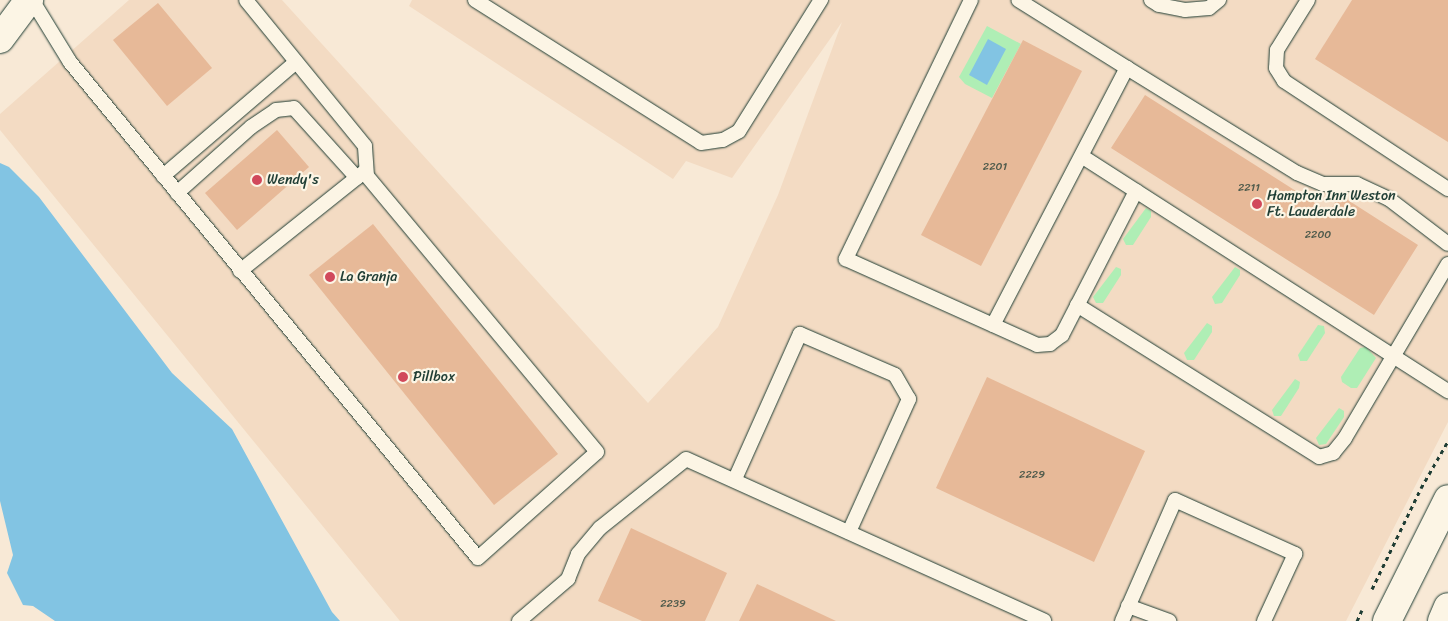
<!DOCTYPE html>
<html>
<head>
<meta charset="utf-8">
<style>
  body { margin:0 }
  #map { position:relative; width:1448px; height:621px; overflow:hidden; background:#f8e9d6; font-family:Sriracha,sans-serif }
  div>[style] { position:absolute }
  .built>* { inset:0; background:#f3dbc3 }
  .green>* { inset:0; background:#afeeb5 }
  .water>* { inset:0; background:#82c4e3 }
  .building>* { inset:0; background:#e7b998 }
  .path>* { height:3px; margin-top:-1.5px; transform-origin:0; background:repeating-linear-gradient(90deg,#1f3d34 0 4px,transparent 0 8px) }
  .roads { filter:drop-shadow(0 0 1px #1f3d34) drop-shadow(0 0 1px #1f3d34) }
  .lane>* { height:14px; margin:-7px; padding:0 7px; transform-origin:7px; border-radius:7px; background:#fcf5e5 }
  .street>* { height:28px; margin:-14px; padding:0 14px; transform-origin:14px; border-radius:14px; background:#fcf5e5 }
  .dots>* { width:14px; height:14px; translate:-50% -50%; box-sizing:border-box; border:2px solid #fcf5e5; border-radius:50% }
  span { translate:-50% -50%; white-space:nowrap; text-align:center; line-height:1.15; -webkit-text-stroke:4.5px #fcf5e5; paint-order:stroke }
  .number-label { font-size:11px; color:#515c4d }
  .number-label span { -webkit-text-stroke-width:0 }
  .poi-label { font-size:14px; color:#1f3d34 }
  .left { translate:0 -50%; text-align:left }
</style>
</head>
<body>
<div id="map">
  <div class="built">
    <div style="clip-path:polygon(129px 0,282px 0,648px 403px,718px 327px,778px 195px,842px 22px,732px 178px,686px 161px,673px 179px,409px 6px,412px 0,1448px 0,1448px 422px,1346px 621px,400px 621px,0 130px,0 114px)"></div>
  </div>
  <div class="green">
    <div style="clip-path:polygon(987px 26px,1021px 44px,992px 98px,965px 84px,959px 77px)"></div>
    <div style="clip-path:polygon(1146px 208px,1151px 211px,1151px 217px,1133px 245px,1126px 245px,1123px 239px)"></div>
    <div style="clip-path:polygon(1116px 267px,1121px 269px,1121px 275px,1103px 303px,1096px 303px,1093px 297px)"></div>
    <div style="clip-path:polygon(1235px 267px,1240px 270px,1240px 275px,1222px 303px,1215px 304px,1212px 297px)"></div>
    <div style="clip-path:polygon(1207px 323px,1212px 326px,1212px 332px,1194px 360px,1187px 360px,1184px 353px)"></div>
    <div style="clip-path:polygon(1318px 325px,1324px 326px,1325px 333px,1307px 361px,1300px 361px,1298px 355px)"></div>
    <div style="clip-path:polygon(1366px 347px,1376px 358px,1357px 388px,1351px 388px,1342px 382px,1341px 377px,1360px 348px)"></div>
    <div style="clip-path:polygon(1295px 379px,1300px 382px,1299px 388px,1281px 416px,1274px 416px,1272px 410px)"></div>
    <div style="clip-path:polygon(1339px 408px,1344px 411px,1344px 417px,1326px 444px,1319px 445px,1316px 438px)"></div>
  </div>
  <div class="water">
    <div style="clip-path:polygon(988px 39px,1006px 49px,987px 85px,969px 75px)"></div>
    <div style="clip-path:polygon(0 163px,9px 167px,39px 197px,172px 373px,232px 429px,332px 612px,340px 621px,55px 621px,33px 606px,23px 605px,7px 573px,13px 555px,0 501px)"></div>
  </div>
  <div class="building">
    <div style="clip-path:polygon(1352px 0,1448px 0,1448px 142px,1315px 59px)"></div>
    <div style="clip-path:polygon(158px 3px,212px 68px,167px 106px,113px 40px)"></div>
    <div style="clip-path:polygon(1023px 40px,1082px 71px,981px 266px,921px 235px)"></div>
    <div style="clip-path:polygon(1145px 95px,1329px 212px,1340px 195px,1418px 245px,1374px 315px,1111px 148px)"></div>
    <div style="clip-path:polygon(277px 130px,309px 167px,237px 230px,205px 193px)"></div>
    <div style="clip-path:polygon(373px 224px,558px 454px,494px 505px,309px 275px)"></div>
    <div style="clip-path:polygon(987px 377px,1145px 451px,1094px 562px,936px 488px)"></div>
    <div style="clip-path:polygon(631px 528px,727px 573px,705px 621px,642px 621px,598px 601px)"></div>
    <div style="clip-path:polygon(757px 584px,836px 621px,739px 621px)"></div>
  </div>
  <div class="path">
    <div style="left:1372px;top:589px;width:112px;rotate:-64.1deg"></div>
    <div style="left:1421px;top:488px;width:54px;rotate:-60.1deg"></div>
    <div style="left:1357px;top:621px;width:12px;rotate:-66deg"></div>
  </div>
  <div class="roads">
    <div class="lane">
      <div style="left:32px;top:0;width:73px;rotate:58.5deg"></div>
      <div style="left:70px;top:62px;width:642px;rotate:50.56deg"></div>
      <div style="left:478px;top:558px;width:159px;rotate:-41.7deg"></div>
      <div style="left:597px;top:452px;width:359px;rotate:-129.8deg"></div>
      <div style="left:367px;top:176px;width:30px;rotate:-94deg"></div>
      <div style="left:365px;top:146px;width:188px;rotate:-129.2deg"></div>
      <div style="left:475px;top:0;width:267px;rotate:32.3deg"></div>
      <div style="left:701px;top:143px;width:22px;rotate:-8deg"></div>
      <div style="left:723px;top:140px;width:18px;rotate:-29deg"></div>
      <div style="left:739px;top:131px;width:155px;rotate:-58deg"></div>
      <div style="left:971px;top:0;width:288px;rotate:115.8deg"></div>
      <div style="left:846px;top:259px;width:209px;rotate:24.2deg"></div>
      <div style="left:1037px;top:345px;width:13px;rotate:-4deg"></div>
      <div style="left:1050px;top:344px;width:15px;rotate:-37deg"></div>
      <div style="left:1062px;top:335px;width:162px;rotate:-62.8deg"></div>
      <div style="left:1151px;top:0;width:9px;rotate:32deg"></div>
      <div style="left:1159px;top:5px;width:26px;rotate:11deg"></div>
      <div style="left:1185px;top:10px;width:24px;rotate:-5deg"></div>
      <div style="left:1209px;top:8px;width:13px;rotate:-39deg"></div>
      <div style="left:1308px;top:0;width:59px;rotate:121.8deg"></div>
      <div style="left:1277px;top:50px;width:18px;rotate:93deg"></div>
      <div style="left:1276px;top:68px;width:15px;rotate:58deg"></div>
      <div style="left:1284px;top:81px;width:196px;rotate:33.4deg"></div>
      <div style="left:1127px;top:68px;width:200px;rotate:31.7deg"></div>
      <div style="left:1297px;top:173px;width:28px;rotate:23deg"></div>
      <div style="left:1323px;top:184px;width:34px"></div>
      <div style="left:1357px;top:184px;width:35px;rotate:25deg"></div>
      <div style="left:1389px;top:199px;width:74px;rotate:37.3deg"></div>
      <div style="left:1083px;top:157px;width:434px;rotate:32.7deg"></div>
      <div style="left:163px;top:176px;width:175px;rotate:-40.6deg"></div>
      <div style="left:177px;top:193px;width:99px;rotate:-41.7deg"></div>
      <div style="left:251px;top:127px;width:30px;rotate:-34deg"></div>
      <div style="left:276px;top:110px;width:18px;rotate:-6deg"></div>
      <div style="left:294px;top:108px;width:94px;rotate:48deg"></div>
      <div style="left:240px;top:271px;width:159px;rotate:-38.6deg"></div>
      <div style="left:1077px;top:305px;width:286px;rotate:32.1deg"></div>
      <div style="left:1319px;top:457px;width:15px;rotate:-16deg"></div>
      <div style="left:1333px;top:453px;width:19px;rotate:-51deg"></div>
      <div style="left:1345px;top:438px;width:202px;rotate:-59.4deg"></div>
      <div style="left:993px;top:325px;width:290px;rotate:-62.5deg"></div>
      <div style="left:1127px;top:68px;width:128px;rotate:-148deg"></div>
      <div style="left:735px;top:479px;width:159px;rotate:-65.9deg"></div>
      <div style="left:800px;top:334px;width:103px;rotate:23.3deg"></div>
      <div style="left:895px;top:375px;width:28px;rotate:60deg"></div>
      <div style="left:909px;top:399px;width:146px;rotate:114.3deg"></div>
      <div style="left:1128px;top:606px;width:44px;rotate:20.1deg"></div>
      <div style="left:519px;top:621px;width:65px;rotate:-40.6deg"></div>
      <div style="left:568px;top:579px;width:27px;rotate:-68deg"></div>
      <div style="left:578px;top:554px;width:34px;rotate:-50deg"></div>
      <div style="left:600px;top:528px;width:110px;rotate:-38.7deg"></div>
      <div style="left:686px;top:459px;width:393px;rotate:24.3deg"></div>
      <div style="left:1122px;top:621px;width:132px;rotate:-66.3deg"></div>
      <div style="left:1175px;top:500px;width:132px;rotate:24.2deg"></div>
      <div style="left:1295px;top:554px;width:74px;rotate:114.8deg"></div>
    </div>
    <div class="street">
      <div style="left:0;top:39px;width:49px;rotate:-53.4deg"></div>
      <div style="left:1387px;top:621px;width:136px;rotate:-63.4deg"></div>
      <div style="left:1442px;top:621px;width:15px;rotate:-67deg"></div>
    </div>
  </div>
  <div class="dots">
    <div style="left:257px;top:180px;background:#d1495b"></div>
    <div style="left:1257px;top:204px;background:#d1495b"></div>
    <div style="left:330px;top:277px;background:#d1495b"></div>
    <div style="left:403px;top:377px;background:#d1495b"></div>
  </div>
  <div class="number-label">
    <span style="left:995px;top:167px">2201</span>
    <span style="left:1249px;top:188px">2211</span>
    <span style="left:1318px;top:235px">2200</span>
    <span style="left:1032px;top:475px">2229</span>
    <span style="left:673px;top:604px">2239</span>
  </div>
  <div class="poi-label">
    <span class="left" style="left:267px;top:180px">Wendy's</span>
    <span class="left" style="left:1267px;top:204px">Hampton Inn Weston<br>Ft. Lauderdale</span>
    <span class="left" style="left:340px;top:277px">La Granja</span>
    <span class="left" style="left:413px;top:377px">Pillbox</span>
  </div>
</div>
</body>
</html>
